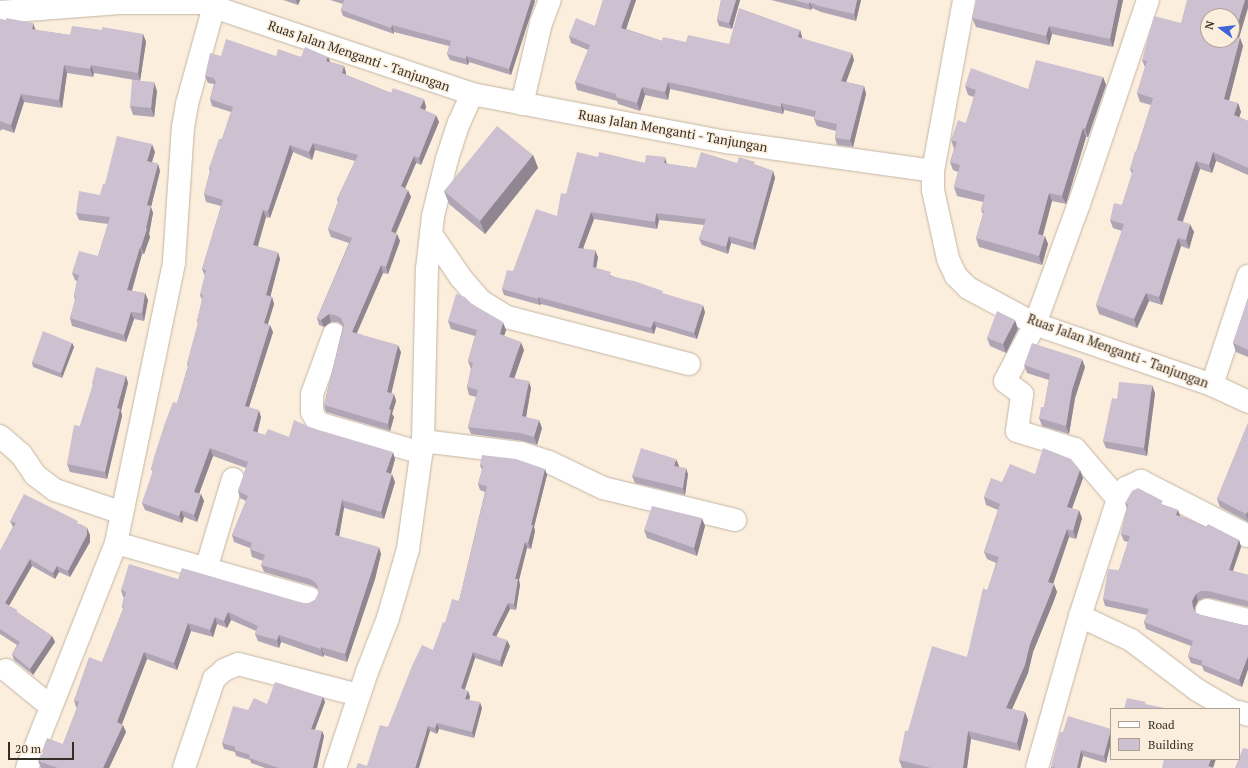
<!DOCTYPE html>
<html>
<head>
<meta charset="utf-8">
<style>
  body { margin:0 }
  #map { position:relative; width:1248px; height:768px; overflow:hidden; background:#fceedc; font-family:"PT Serif",serif }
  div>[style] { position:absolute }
  .roads { filter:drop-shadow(0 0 1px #c2b5a4) drop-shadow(0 0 1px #c2b5a4) }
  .minor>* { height:22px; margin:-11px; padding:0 11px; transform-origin:11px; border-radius:11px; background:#fff }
  .secondary>* { height:22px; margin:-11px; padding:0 11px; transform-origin:11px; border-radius:11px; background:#fff }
  .wall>* { inset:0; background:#b0a5b4 }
  .shaded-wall>* { inset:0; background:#908692 }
  .building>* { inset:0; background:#cdc0d1 }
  span { translate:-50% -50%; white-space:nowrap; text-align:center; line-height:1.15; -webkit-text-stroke:3px #fceedc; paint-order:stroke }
  .street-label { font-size:13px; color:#332e27 }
  .legend { position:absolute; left:1110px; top:708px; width:130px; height:52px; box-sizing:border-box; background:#fceedc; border:1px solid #aca194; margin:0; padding:5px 7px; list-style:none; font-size:12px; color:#332e27 }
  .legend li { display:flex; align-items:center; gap:8px; height:20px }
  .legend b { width:20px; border:1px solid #aca194 }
  .north { position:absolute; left:1200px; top:8px; width:40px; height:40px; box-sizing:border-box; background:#fceedc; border:1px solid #aca194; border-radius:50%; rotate:285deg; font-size:11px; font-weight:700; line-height:16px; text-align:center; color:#332e27 }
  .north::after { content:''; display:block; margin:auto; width:14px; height:18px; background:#3e65d6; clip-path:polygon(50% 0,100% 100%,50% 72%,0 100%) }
  .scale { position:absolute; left:8px; top:742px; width:66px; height:18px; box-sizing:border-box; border:2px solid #332e27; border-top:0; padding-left:5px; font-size:12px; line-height:14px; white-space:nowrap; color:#332e27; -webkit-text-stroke:3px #fceedc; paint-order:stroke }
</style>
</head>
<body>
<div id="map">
  <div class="roads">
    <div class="minor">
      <div style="left:522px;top:104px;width:83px;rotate:-76.8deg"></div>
      <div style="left:541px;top:23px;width:25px;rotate:-69deg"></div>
      <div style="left:933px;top:171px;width:174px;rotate:-79.7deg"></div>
      <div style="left:431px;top:234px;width:53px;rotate:55.7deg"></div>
      <div style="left:461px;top:278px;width:30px;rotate:49deg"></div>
      <div style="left:481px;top:301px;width:31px;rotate:32deg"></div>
      <div style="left:507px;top:317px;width:188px;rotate:14.5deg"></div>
      <div style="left:334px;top:334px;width:64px;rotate:110.1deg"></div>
      <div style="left:312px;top:394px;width:18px;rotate:90deg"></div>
      <div style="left:312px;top:412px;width:13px;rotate:61deg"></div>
      <div style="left:318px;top:423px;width:108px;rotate:16.1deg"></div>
      <div style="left:1212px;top:385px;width:115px;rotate:-71.7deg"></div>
      <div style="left:0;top:436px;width:28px;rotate:41deg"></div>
      <div style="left:21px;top:454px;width:25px;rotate:56deg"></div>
      <div style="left:35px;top:475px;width:25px;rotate:37deg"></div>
      <div style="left:55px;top:490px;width:71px;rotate:18.9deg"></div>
      <div style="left:423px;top:441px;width:99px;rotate:7deg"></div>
      <div style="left:521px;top:453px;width:29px;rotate:18deg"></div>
      <div style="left:549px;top:462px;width:60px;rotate:25.7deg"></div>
      <div style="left:603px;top:488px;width:136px;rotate:13.6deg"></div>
      <div style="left:1118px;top:499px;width:66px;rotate:-130.7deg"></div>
      <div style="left:1075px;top:449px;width:61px;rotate:-162.8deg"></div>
      <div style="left:1017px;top:431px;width:37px;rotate:-82deg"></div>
      <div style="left:1022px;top:394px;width:21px;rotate:-143deg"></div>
      <div style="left:1005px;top:381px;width:64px;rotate:-62.2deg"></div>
      <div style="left:1035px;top:324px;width:128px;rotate:-69.9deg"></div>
      <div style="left:1079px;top:204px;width:215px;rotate:-71.3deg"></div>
      <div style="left:116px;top:543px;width:201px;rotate:15.9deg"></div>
      <div style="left:206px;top:569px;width:94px;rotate:-73.3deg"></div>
      <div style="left:1207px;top:610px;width:42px;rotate:13.7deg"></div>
      <div style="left:1080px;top:616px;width:56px;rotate:25.2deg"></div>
      <div style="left:1131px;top:640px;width:83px;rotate:37.1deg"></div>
      <div style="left:1197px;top:690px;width:38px;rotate:30deg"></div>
      <div style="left:6px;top:670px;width:57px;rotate:39.3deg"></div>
      <div style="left:1239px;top:712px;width:9px;rotate:18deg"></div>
      <div style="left:27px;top:768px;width:242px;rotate:-68.4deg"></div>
      <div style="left:116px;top:543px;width:287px;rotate:-78.3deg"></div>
      <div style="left:174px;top:262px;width:135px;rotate:-86.2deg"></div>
      <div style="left:183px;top:127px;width:23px;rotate:-80deg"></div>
      <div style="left:187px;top:104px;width:102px;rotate:-74.6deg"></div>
      <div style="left:184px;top:768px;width:94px;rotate:-71.4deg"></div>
      <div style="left:214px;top:679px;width:13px;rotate:-42deg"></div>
      <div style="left:224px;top:670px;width:15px;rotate:-23deg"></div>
      <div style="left:238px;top:664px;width:125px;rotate:14.4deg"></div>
      <div style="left:335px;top:768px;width:101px;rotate:-71.6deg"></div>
      <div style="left:367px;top:672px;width:58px;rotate:-68.7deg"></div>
      <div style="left:388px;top:618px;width:72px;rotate:-73.8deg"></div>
      <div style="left:408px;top:549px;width:109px;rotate:-82.1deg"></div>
      <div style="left:423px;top:441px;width:172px;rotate:-88.7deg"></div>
      <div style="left:427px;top:269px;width:53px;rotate:-83.5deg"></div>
      <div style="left:433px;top:216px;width:59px;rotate:-76.2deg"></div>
      <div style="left:447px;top:159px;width:38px;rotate:-72deg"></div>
      <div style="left:459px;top:123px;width:32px;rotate:-66deg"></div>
      <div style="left:1037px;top:768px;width:158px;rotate:-74.2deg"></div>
      <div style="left:1080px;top:616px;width:123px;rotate:-72deg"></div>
      <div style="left:1118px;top:499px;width:14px;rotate:-54deg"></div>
      <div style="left:1126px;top:488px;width:17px;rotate:-25deg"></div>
      <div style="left:1141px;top:481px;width:120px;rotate:27.2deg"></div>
    </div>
    <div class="secondary">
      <div style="left:0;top:12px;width:120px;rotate:-4.3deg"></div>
      <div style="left:120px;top:3px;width:82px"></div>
      <div style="left:202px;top:3px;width:285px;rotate:18.6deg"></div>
      <div style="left:472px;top:94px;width:259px;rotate:10.7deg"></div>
      <div style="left:727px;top:142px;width:208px;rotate:8deg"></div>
      <div style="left:933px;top:171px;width:19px;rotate:90deg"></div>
      <div style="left:933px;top:190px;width:71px;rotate:77.7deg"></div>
      <div style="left:948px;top:259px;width:19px;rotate:65deg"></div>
      <div style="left:956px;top:276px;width:17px;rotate:45deg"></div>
      <div style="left:968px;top:288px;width:76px;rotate:28.2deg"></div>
      <div style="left:1035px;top:324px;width:187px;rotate:19deg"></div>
      <div style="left:1212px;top:385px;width:40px;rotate:25deg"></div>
    </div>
  </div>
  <div class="wall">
    <div style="clip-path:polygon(283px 0,300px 0,298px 5px)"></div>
    <div style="clip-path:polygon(330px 0,534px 0,535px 1px,511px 75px,469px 62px,468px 65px,450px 60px,447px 54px,449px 46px,394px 32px,394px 34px,343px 16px,341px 10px,343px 4px)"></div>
    <div style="clip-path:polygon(603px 0,636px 0,626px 29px,662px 41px,729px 44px,800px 30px,802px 37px,802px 39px,854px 60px,846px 82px,864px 86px,866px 94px,853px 147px,837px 145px,835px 138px,836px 131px,817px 126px,814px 119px,814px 117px,784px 110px,783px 114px,670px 89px,668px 100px,645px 95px,640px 111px,618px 104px,617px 101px,577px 90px,575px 82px,588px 50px,571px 43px,569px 36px,595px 26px)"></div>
    <div style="clip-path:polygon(721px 0,740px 0,732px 29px,719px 26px,717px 20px)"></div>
    <div style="clip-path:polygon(771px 0,861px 0,856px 21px,821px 12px,812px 8px,811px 10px)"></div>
    <div style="clip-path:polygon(977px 0,1123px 0,1113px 47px,1052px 34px,1049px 45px,976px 27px,972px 18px)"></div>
    <div style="clip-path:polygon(0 19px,35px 30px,70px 35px,102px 30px,143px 34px,146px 42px,140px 81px,94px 73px,93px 77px,67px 73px,62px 108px,24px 102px,14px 133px,2px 129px,1px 131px,0 130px)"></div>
    <div style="clip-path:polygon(1239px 38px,1240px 38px,1243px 46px,1229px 101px,1238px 103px,1241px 112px,1239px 117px,1248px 121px,1248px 175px,1216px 161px,1212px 173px,1200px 169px,1183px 222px,1194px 232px,1189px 249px,1181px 246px,1162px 305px,1149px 301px,1137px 328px,1099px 314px,1096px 305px,1122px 231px,1113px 228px,1110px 220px,1122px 205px,1132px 174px,1130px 169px,1136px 152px,1151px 105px,1140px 102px,1137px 93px,1145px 67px,1142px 60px)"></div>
    <div style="clip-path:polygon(221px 56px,328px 57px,330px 62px,344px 66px,346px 73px,346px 75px,426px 107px,425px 110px,439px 122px,421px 165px,416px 163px,405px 188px,411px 197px,396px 233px,400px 241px,388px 274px,383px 273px,357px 333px,401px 352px,391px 393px,394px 394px,396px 401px,392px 414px,394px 417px,390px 431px,326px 412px,324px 405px,343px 326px,338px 322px,331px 322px,324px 327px,319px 325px,317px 318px,349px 243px,331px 237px,328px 229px,338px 202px,337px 199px,355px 161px,315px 150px,312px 160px,293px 152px,270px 218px,266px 217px,258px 246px,280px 259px,270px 296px,272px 297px,274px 304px,268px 324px,273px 332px,249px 407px,261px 417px,257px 433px,265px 435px,289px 437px,312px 428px,395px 459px,391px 474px,395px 482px,384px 519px,344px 508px,339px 536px,381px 554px,375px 579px,347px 662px,324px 655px,323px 657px,281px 642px,279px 648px,258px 641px,255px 634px,256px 631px,231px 620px,227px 628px,217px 624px,213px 637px,191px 631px,177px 670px,147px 659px,122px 724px,126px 732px,109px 768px,41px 768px,38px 761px,63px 744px,77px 708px,76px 707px,74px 700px,102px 662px,123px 609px,122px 606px,124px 597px,123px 597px,121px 590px,178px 579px,303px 603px,309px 603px,315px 600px,318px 594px,318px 589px,313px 586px,264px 572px,261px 565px,263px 561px,252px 557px,250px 549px,250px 548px,234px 542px,232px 535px,246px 501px,240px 498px,238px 491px,246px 468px,213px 456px,199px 494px,201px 494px,204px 501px,197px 522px,184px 517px,182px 523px,145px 510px,142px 503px,153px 472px,151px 469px,177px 403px,188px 366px,187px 364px,198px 324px,197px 321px,202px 300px,200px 295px,205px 276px,202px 269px,221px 206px,206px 202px,204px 194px,210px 171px,209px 168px,222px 139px,231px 112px,212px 106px,210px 99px,214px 84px,208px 83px,205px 76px)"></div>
    <div style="clip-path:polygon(1103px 77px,1106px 85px,1088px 137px,1086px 137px,1066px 204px,1052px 201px,1043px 235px,1048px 244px,1042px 265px,979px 247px,976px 238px,983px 214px,981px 210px,983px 202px,957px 196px,954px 187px,958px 172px,953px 170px,950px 162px,954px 149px,951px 140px,966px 123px,974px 97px,968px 95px,965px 86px,1028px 89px)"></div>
    <div style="clip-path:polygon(157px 91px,154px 117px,133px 115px,130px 106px)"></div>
    <div style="clip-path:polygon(155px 152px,152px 162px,158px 164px,160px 171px,151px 207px,153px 213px,149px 234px,150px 237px,144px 254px,142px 254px,132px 291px,145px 293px,148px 300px,144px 321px,134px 319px,126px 342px,72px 326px,70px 318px,75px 300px,74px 296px,77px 281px,75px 280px,72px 273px,98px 256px,108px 224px,79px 220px,76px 213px,100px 195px,105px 184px)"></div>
    <div style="clip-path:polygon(533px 155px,538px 168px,485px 234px,449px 204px,444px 191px)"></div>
    <div style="clip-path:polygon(598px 157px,645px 163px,667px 164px,696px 168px,737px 163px,756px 165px,773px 171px,775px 178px,755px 250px,731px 243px,728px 254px,702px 245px,699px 239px,704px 225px,659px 220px,657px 229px,594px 219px,583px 248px,598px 257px,596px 268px,612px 276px,664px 294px,705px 312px,697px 339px,656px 327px,654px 334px,541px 304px,540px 305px,504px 295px,502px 289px,513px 271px,557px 216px,566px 194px)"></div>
    <div style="clip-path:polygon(1248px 298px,1248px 357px,1236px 352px,1233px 343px)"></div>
    <div style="clip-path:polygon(472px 304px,506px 330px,504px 336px,524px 350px,514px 378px,531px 388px,526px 417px,542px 428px,537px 445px,523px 441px,471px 434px,468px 427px,476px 397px,469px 395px,467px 387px,471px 369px,468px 361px,475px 336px,451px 329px,448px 321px)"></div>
    <div style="clip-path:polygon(1018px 329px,1006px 353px,990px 346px,987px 338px)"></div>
    <div style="clip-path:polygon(72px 343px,74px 347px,62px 378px,33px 367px,32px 362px)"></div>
    <div style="clip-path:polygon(1024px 365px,1085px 367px,1075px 398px,1069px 434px,1042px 426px,1039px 418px,1044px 407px,1049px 380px,1027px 373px)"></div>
    <div style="clip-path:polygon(126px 376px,128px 383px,121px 411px,122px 416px,107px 479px,70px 472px,67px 464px,80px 426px,93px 386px,92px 383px)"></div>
    <div style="clip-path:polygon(1155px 393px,1147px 456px,1106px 448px,1103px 441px,1117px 399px)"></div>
    <div style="clip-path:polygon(1248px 423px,1248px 522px,1220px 507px,1217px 499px)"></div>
    <div style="clip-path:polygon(480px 465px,545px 469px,547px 475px,534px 527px,535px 531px,531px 549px,527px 548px,519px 580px,520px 585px,516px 610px,510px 609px,496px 636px,510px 646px,502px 667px,475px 658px,465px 690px,468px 691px,470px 697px,469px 700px,482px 708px,474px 738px,439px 729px,437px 734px,430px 731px,367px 766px,388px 727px,433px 650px,445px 623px,459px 601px,485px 492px,480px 490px,478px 484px,482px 470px)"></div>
    <div style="clip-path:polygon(679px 466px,679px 467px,688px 474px,685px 495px,635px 483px,632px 476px)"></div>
    <div style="clip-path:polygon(1080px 470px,1083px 478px,1072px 508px,1082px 518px,1076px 539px,1069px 537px,1053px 584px,1057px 592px,1053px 603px,1033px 652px,1028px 673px,1012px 709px,1025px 712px,1028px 720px,1020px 751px,971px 739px,967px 768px,902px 768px,899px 760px,908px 731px,967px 657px,996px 563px,987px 559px,984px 552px,998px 510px,986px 505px,984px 497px,1002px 482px,1035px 474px)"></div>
    <div style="clip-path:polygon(1125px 503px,1164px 505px,1178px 510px,1180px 516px,1239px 540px,1241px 547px,1233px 571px,1248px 575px,1248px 607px,1210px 598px,1204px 598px,1198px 601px,1195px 607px,1195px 611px,1196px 613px,1201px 615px,1243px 625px,1248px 625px,1248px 669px,1242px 687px,1204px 671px,1202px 666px,1191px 663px,1188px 656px,1191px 646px,1146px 629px,1144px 622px,1147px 615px,1105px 606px,1103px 599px,1119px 570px,1128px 542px,1124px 541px,1121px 534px,1127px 509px)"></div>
    <div style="clip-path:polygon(10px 521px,80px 524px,87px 528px,90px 535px,90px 542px,70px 577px,59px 572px,55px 579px,32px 566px,9px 606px,18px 613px,52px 636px,55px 642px,33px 675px,14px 660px,12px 654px,17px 645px,0 634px,0 551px,13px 527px)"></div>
    <div style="clip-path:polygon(705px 526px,697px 556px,647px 538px,644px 530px)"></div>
    <div style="clip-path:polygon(323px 697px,325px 702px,315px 730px,322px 731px,324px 736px,317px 768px,265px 768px,251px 763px,250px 760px,236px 756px,235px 752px,224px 749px,222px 743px,248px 710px,267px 704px)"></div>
    <div style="clip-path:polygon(1111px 729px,1106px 763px,1083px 756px,1080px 768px,1051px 768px,1051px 767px)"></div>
  </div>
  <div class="shaded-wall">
    <div style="clip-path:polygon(296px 0,300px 0,298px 5px)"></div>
    <div style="clip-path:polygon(531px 0,534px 0,535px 1px,511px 75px,509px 69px)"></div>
    <div style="clip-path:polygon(631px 0,636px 0,624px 35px,621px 28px)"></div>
    <div style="clip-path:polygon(736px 0,740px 0,732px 29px,729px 23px)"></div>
    <div style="clip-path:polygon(857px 0,861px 0,856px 21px,854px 14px)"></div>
    <div style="clip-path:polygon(1118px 0,1123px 0,1113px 47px,1110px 39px)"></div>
    <div style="clip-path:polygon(1243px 0,1248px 0,1248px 8px,1237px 45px,1234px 36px)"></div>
    <div style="clip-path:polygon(809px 2px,812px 8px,811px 10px,809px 4px)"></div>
    <div style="clip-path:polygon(33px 23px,36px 31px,32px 29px)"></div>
    <div style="clip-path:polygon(392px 25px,394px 32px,394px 34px,391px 28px)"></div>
    <div style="clip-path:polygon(1049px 26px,1052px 34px,1049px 45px,1046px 36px)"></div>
    <div style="clip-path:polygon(800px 30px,802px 37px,801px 45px,798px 37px)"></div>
    <div style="clip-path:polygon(143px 34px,146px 42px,140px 81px,138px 73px)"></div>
    <div style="clip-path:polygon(1240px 38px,1243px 46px,1227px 108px,1224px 99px)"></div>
    <div style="clip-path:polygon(852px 53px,854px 60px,844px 88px,841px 81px)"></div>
    <div style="clip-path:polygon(466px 56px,469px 62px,468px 65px,466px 59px)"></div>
    <div style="clip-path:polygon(328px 57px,331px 64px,326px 61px)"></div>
    <div style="clip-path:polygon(64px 65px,67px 73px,62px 108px,59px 100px)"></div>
    <div style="clip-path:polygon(91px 65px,94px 73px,93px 77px,90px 69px)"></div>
    <div style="clip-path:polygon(344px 66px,346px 73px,344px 80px,342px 73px)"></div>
    <div style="clip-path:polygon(1103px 77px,1106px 85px,1088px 137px,1085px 129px)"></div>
    <div style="clip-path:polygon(154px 82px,157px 91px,154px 117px,151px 108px)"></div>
    <div style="clip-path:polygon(668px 82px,670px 89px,668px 100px,665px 92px)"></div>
    <div style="clip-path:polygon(864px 86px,866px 94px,853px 147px,850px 140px)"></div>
    <div style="clip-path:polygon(642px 87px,645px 95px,640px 111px,637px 103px)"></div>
    <div style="clip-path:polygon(21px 94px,24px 102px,14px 133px,11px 125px)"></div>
    <div style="clip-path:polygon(424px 99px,426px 107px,423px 116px,420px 108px)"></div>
    <div style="clip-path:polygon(781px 103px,784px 110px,783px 114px,781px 107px)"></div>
    <div style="clip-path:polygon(1238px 103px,1241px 112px,1237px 124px,1234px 115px)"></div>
    <div style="clip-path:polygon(436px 115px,439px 122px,421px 165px,419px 158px)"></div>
    <div style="clip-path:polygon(1083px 128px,1086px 137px,1066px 204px,1062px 196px)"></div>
    <div style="clip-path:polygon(313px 143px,315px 150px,312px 160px,309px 152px)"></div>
    <div style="clip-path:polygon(152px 144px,155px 152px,150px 168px,147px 161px)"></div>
    <div style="clip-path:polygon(290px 145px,293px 152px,270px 218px,268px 211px)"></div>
    <div style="clip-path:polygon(1213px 152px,1216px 161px,1212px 173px,1209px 165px)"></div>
    <div style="clip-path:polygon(533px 155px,538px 168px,485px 234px,480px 221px)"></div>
    <div style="clip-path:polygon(414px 156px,416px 163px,403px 193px,401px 186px)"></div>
    <div style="clip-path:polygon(665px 157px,667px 164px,664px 163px)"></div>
    <div style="clip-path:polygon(1196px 161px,1200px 169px,1180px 229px,1177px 220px)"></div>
    <div style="clip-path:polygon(158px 164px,160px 171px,151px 207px,153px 213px,149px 234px,150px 237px,144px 254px,141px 247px,146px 229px,147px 205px)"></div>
    <div style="clip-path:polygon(773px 171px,775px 178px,755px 250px,753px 243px)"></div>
    <div style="clip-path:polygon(408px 190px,411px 197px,393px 239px,391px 231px)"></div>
    <div style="clip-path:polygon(1049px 193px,1052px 201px,1041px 242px,1038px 234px)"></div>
    <div style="clip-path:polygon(263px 210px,266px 217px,256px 252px,253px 245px)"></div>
    <div style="clip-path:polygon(591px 212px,594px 219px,581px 254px,578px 248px)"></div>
    <div style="clip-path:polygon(656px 213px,659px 220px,657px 229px,655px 222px)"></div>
    <div style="clip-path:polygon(1190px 224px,1194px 232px,1189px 249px,1186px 240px)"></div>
    <div style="clip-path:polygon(397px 234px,400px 241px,388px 274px,386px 267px)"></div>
    <div style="clip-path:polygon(729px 236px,731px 243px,728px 254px,726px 247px)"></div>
    <div style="clip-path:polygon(1045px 236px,1048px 244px,1042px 265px,1039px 256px)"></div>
    <div style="clip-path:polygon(1178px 238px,1181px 246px,1162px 305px,1159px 297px)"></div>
    <div style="clip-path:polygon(140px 247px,142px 254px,130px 297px,127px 290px)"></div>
    <div style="clip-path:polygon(595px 250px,598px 257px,595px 274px,593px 267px)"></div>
    <div style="clip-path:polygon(278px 252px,280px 259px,269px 302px,266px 295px)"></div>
    <div style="clip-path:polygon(381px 265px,383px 273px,354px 339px,352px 332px)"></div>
    <div style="clip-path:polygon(145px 293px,148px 300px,144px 321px,142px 313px)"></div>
    <div style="clip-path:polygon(1146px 293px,1149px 301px,1137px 328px,1134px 319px)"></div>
    <div style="clip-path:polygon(272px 297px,274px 304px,266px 330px,264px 323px)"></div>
    <div style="clip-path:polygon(538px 297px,541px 304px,540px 305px,538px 299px)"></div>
    <div style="clip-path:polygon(703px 305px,705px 312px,697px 339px,694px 333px)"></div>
    <div style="clip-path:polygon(131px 312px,134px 319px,126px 342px,124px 335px)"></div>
    <div style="clip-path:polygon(329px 314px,331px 322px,324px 327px,321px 320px)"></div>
    <div style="clip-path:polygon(1015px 320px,1018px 329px,1006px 353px,1003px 344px)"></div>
    <div style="clip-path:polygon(654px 321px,656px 327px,654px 334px,651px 328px)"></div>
    <div style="clip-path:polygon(503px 322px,506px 330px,502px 342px,500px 334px)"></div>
    <div style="clip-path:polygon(270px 325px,273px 332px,247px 413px,245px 406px)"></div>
    <div style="clip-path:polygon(521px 342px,524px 350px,512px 385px,509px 377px)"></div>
    <div style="clip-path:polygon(72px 343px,74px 347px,62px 378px,61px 373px)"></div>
    <div style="clip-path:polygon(398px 345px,401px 352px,390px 399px,387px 392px)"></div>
    <div style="clip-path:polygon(1082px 359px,1085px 367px,1075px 398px,1069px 434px,1066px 426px,1072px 390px)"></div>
    <div style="clip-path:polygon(126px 376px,128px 383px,121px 411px,122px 416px,107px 479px,105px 472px,117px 408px)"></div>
    <div style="clip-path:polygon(529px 381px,531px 388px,525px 423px,522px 416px)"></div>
    <div style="clip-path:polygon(1152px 385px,1155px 393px,1147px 456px,1144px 448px)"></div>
    <div style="clip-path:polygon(394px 394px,396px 401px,392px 414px,394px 417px,390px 431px,388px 424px,389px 409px)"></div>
    <div style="clip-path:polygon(259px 410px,261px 417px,256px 439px,253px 431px)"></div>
    <div style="clip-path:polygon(539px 420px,542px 428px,537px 445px,534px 437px)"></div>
    <div style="clip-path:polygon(210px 448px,213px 456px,197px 499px,194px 492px)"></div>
    <div style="clip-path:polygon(393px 452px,395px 459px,389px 480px,386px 472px)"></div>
    <div style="clip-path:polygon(676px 459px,679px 466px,677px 473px,674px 466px)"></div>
    <div style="clip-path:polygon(686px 468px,688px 474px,685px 495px,683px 488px)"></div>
    <div style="clip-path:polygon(545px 469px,547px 475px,534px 527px,535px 531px,531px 549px,528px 543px,531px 525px)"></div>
    <div style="clip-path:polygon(1080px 470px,1083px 478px,1070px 514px,1067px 507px)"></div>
    <div style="clip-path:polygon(392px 474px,395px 482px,384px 519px,381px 512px)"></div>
    <div style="clip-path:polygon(201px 494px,204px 501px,197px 522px,194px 515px)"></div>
    <div style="clip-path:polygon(342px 500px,344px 508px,338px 543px,335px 535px)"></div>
    <div style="clip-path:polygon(181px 510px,184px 517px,182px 523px,179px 516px)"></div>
    <div style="clip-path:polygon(1079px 510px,1082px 518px,1076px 539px,1073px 531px)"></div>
    <div style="clip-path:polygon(1178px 510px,1180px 517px,1176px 515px)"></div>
    <div style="clip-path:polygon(1247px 512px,1248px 516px,1248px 519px,1246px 514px)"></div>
    <div style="clip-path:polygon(702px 518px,705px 526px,697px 556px,694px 548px)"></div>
    <div style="clip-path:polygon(87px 528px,90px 535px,90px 542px,70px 577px,68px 571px)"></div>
    <div style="clip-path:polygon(1067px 529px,1069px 537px,1051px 590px,1048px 582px)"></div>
    <div style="clip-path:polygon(1239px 540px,1241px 547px,1231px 576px,1229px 570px)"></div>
    <div style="clip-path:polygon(525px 542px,527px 548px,519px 580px,520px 585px,516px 610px,514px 604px,515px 579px)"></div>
    <div style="clip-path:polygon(379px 547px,381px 554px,375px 579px,347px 662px,345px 654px)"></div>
    <div style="clip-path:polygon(30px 559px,32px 566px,7px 609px,5px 603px)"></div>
    <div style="clip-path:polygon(57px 566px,59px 572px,55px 579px,53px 573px)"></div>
    <div style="clip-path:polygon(1054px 584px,1057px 592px,1053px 603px,1033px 652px,1028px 673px,1009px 716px,1006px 708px,1030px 644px)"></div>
    <div style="clip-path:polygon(1196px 594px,1198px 601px,1195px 607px,1195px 614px,1193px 607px,1192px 601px)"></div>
    <div style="clip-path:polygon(508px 603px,510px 609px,494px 641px,492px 635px)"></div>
    <div style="clip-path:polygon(228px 612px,231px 620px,227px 628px,224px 621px)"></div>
    <div style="clip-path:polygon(215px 617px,217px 624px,213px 637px,210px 630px)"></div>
    <div style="clip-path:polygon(188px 623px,191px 631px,177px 670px,174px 663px)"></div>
    <div style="clip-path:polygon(279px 635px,281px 642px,279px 648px,277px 640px)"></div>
    <div style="clip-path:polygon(52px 636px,55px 642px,33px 675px,30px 669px)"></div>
    <div style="clip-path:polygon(507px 640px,510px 646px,502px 667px,500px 661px)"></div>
    <div style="clip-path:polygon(321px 647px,324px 655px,323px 657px,321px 649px)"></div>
    <div style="clip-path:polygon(144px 652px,147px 659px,120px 729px,117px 722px)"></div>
    <div style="clip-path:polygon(473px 652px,475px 658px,463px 694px,461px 688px)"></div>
    <div style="clip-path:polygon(1248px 656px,1248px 669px,1242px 687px,1239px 680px)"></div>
    <div style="clip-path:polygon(468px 691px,470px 697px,467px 705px,465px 699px)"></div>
    <div style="clip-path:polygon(323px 697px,325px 702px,313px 734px,311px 729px)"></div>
    <div style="clip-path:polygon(480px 702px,482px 708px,474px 738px,472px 732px)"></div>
    <div style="clip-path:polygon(1025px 712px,1028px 720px,1020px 751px,1017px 743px)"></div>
    <div style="clip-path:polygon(437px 723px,439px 729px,437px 734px,435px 728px)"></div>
    <div style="clip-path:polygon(123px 725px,126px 732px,109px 768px,103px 768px)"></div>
    <div style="clip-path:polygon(428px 726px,430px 731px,419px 768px,415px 768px)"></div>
    <div style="clip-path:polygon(1111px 729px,1111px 743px,1106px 763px,1104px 756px)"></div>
    <div style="clip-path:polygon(322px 731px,324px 736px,317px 768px,313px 768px)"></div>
    <div style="clip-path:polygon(968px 731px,971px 739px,967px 768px,963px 768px)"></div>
    <div style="clip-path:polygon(1081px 750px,1083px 756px,1080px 768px,1077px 768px)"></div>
    <div style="clip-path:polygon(1211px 759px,1216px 759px,1213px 768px,1208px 766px)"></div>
  </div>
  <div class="building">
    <div style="clip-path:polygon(344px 0,531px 0,509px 69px,466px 56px,466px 59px,447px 54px,451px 41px,392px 25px,391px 28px,341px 10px)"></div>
    <div style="clip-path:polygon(603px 0,631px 0,621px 28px,662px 41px,663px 37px,686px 42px,688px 35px,729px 44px,739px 8px,800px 30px,798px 37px,852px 53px,841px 81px,864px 86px,850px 140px,835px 138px,837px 124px,814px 119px,816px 111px,781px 103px,781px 107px,668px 82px,665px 92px,642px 87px,637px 103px,616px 97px,616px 94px,575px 82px,590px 45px,569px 36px,576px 18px,595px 26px)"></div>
    <div style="clip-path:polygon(721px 0,736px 0,729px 23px,717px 20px)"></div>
    <div style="clip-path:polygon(794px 0,857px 0,854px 14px,819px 6px,809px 2px,809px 4px)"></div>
    <div style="clip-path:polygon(977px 0,1118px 0,1110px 39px,1049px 26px,1046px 36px,972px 18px)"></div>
    <div style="clip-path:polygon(evenodd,1187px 0,1245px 0,1234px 36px,1240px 38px,1224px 99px,1238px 103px,1234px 115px,1248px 121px,1248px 168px,1213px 152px,1209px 165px,1196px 161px,1177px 220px,1190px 224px,1186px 240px,1178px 238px,1159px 297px,1146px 293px,1134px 319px,1096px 305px,1124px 224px,1110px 220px,1114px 203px,1122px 205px,1133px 170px,1130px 169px,1135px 151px,1136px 152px,1153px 98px,1137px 93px,1147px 61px,1142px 60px,1154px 16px,1181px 23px,1187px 0,1208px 16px,1232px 16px,1232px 40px,1208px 40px,1208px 16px)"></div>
    <div style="clip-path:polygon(6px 18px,33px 23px,32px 29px,70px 35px,72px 26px,102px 30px,102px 27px,143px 34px,138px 73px,91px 65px,90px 69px,64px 65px,59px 100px,21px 94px,11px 125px,0 121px,0 19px,6px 20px)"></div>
    <div style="clip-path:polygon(226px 39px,276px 56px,278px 49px,301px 57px,305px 47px,328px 57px,326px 61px,344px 66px,342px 73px,391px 93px,393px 88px,424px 99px,420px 108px,436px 115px,419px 158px,414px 156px,401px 186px,408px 190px,391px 231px,397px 234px,386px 267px,381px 265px,352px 332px,398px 345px,387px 392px,394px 394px,389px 409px,391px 410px,388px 424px,324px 405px,344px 325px,341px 318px,335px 315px,329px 314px,321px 320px,317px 318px,352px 238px,328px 229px,339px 200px,337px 199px,358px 155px,313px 143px,309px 152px,290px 145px,268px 211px,263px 210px,253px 245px,278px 252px,266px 295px,272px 297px,264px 323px,270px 325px,245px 406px,259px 410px,253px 431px,265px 435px,268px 429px,289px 437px,294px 420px,312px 428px,393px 452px,386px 472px,392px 474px,381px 512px,342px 500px,335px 535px,379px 547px,372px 571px,345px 654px,321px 647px,321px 649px,279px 635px,277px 640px,255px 634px,258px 626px,228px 612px,224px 621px,215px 617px,210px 630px,188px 623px,174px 663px,144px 652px,117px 722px,123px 725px,103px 768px,58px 768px,38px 761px,47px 738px,63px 744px,79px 702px,74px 700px,89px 657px,102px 662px,124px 607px,122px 606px,126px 592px,121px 590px,129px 564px,178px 579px,182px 568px,303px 603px,309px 603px,315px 600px,318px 594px,318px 587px,315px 582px,310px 579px,261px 565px,265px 555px,250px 549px,252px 543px,232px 535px,248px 496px,238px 491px,248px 462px,210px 448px,194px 492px,201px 494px,194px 515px,181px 510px,179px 516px,142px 503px,153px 470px,151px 469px,154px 457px,165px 423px,173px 402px,177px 403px,189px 364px,187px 364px,198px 322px,197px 321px,203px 295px,200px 295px,206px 270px,202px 269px,223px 200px,204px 194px,211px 169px,209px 168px,219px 139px,222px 139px,233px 107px,210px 99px,216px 81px,214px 80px,214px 78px,205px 76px,210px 53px,221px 56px)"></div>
    <div style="clip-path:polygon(1036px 60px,1103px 77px,1085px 129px,1083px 128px,1062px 196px,1049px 193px,1038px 234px,1045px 236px,1039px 256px,976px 238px,984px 211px,981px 210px,985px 195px,954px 187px,960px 165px,950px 162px,957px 142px,951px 140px,958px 120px,966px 123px,976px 90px,965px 86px,971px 68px,1028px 89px)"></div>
    <div style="clip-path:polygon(132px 80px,154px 82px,151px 108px,130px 106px)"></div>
    <div style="clip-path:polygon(497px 126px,533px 155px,480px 221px,444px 191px)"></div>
    <div style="clip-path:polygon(117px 136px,152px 144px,147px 161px,158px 164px,147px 205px,151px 206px,146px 229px,147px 229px,141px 247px,140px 247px,127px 290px,145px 293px,142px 313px,131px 312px,124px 335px,70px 318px,76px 297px,74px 296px,79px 275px,72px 273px,79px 251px,98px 256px,110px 217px,76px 213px,79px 191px,100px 195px,103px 184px,105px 184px)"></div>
    <div style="clip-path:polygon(577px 152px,598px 157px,599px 152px,645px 163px,646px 155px,665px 157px,664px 163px,696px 168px,701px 152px,737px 163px,739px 157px,755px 162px,754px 164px,773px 171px,753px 243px,729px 236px,726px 247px,699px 239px,706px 219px,656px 213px,655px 222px,591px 212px,578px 248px,595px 250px,593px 267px,611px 272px,609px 276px,634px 281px,663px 291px,662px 293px,703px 305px,694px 333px,654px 321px,651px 328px,538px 297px,538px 299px,502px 289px,507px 270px,513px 271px,536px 209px,557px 216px,561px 193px,566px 194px)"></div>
    <div style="clip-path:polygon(456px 294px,465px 297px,472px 304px,503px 322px,500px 334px,521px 342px,509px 377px,529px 381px,522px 416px,539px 420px,534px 437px,520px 433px,468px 427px,478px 390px,467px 387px,473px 363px,468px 361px,477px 330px,448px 321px)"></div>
    <div style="clip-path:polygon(1248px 298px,1248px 350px,1233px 343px)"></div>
    <div style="clip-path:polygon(997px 311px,1015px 320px,1003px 344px,987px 338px)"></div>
    <div style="clip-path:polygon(43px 331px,72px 343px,61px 373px,32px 362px)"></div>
    <div style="clip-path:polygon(1032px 343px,1082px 359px,1072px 390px,1066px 426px,1039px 418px,1041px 407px,1044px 407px,1050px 374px,1024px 365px)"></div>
    <div style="clip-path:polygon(96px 367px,126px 376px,117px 408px,120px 409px,105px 472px,67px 464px,74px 425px,80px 426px,93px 384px,92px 383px)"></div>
    <div style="clip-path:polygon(1119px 382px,1152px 385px,1144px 448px,1103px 441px,1112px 398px,1117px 399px)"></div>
    <div style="clip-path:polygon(1248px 423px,1248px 512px,1247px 512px,1246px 514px,1217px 499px)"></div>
    <div style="clip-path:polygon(641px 448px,676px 459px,674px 466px,686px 468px,683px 488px,632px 476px)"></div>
    <div style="clip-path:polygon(1043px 448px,1071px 459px,1080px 470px,1067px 507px,1079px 510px,1073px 531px,1067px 529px,1048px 582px,1054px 584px,1050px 595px,1030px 644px,1025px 665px,1006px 708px,1025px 712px,1017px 743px,968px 731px,963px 768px,931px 768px,899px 760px,905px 731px,908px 731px,932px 646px,967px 657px,983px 588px,987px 590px,999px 557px,984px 552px,1000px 504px,984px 497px,991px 478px,1002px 482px,1010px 464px,1035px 474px)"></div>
    <div style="clip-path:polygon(482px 455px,516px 459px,545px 469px,531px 525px,533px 525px,528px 543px,525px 542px,515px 579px,518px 579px,514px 604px,508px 603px,492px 635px,507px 640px,500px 661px,473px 652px,461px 688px,468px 691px,465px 699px,480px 702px,472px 732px,437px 723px,435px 728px,428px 726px,415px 768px,356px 768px,358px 763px,367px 766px,380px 725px,388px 727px,412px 666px,422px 645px,433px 650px,443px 622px,445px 623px,452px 599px,459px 601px,487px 486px,478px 484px,483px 466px,480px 465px)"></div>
    <div style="clip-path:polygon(1138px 488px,1163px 501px,1161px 504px,1178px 510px,1176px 515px,1206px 527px,1208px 524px,1239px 540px,1229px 570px,1248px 575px,1248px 601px,1208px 591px,1201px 591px,1196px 594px,1192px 601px,1193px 607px,1196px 613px,1201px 615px,1243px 625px,1248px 625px,1248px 656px,1239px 680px,1201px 664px,1203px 661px,1188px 656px,1193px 641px,1144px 622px,1149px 609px,1103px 599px,1108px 569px,1119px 570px,1130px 536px,1121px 534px,1128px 505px,1125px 503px,1132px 491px)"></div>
    <div style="clip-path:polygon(24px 494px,78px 521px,77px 523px,87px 528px,87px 535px,68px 571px,57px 566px,53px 573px,30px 559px,5px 603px,17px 610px,17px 612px,52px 636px,30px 669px,12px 654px,20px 642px,0 629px,0 551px,16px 523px,10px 521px)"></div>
    <div style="clip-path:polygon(652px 506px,702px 518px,694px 548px,644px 530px)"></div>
    <div style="clip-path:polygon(275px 682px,323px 697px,311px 729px,322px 731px,313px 768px,279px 768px,249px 758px,250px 755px,235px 750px,235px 747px,222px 743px,233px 706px,248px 710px,254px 698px,267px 704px)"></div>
    <div style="clip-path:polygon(1127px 698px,1146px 702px,1145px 704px,1170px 709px,1124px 709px)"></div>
    <div style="clip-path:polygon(1068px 716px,1111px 729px,1104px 756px,1081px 750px,1077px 768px,1057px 768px,1051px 767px,1060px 732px,1063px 732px)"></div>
    <div style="clip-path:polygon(1243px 748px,1248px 749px,1248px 768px,1235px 768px)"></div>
    <div style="clip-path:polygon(1164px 759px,1211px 759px,1208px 766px,1214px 768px,1162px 768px)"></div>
  </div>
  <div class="street-label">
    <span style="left:359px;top:56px;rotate:19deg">Ruas Jalan Menganti - Tanjungan</span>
    <span style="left:673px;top:131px;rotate:10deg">Ruas Jalan Menganti - Tanjungan</span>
    <span style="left:1118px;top:351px;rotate:20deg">Ruas Jalan Menganti - Tanjungan</span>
  </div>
  <ul class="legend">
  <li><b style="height:5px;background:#fff"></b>Road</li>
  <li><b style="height:11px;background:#cdc0d1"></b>Building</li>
  </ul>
  <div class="north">N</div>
  <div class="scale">20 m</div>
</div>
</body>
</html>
